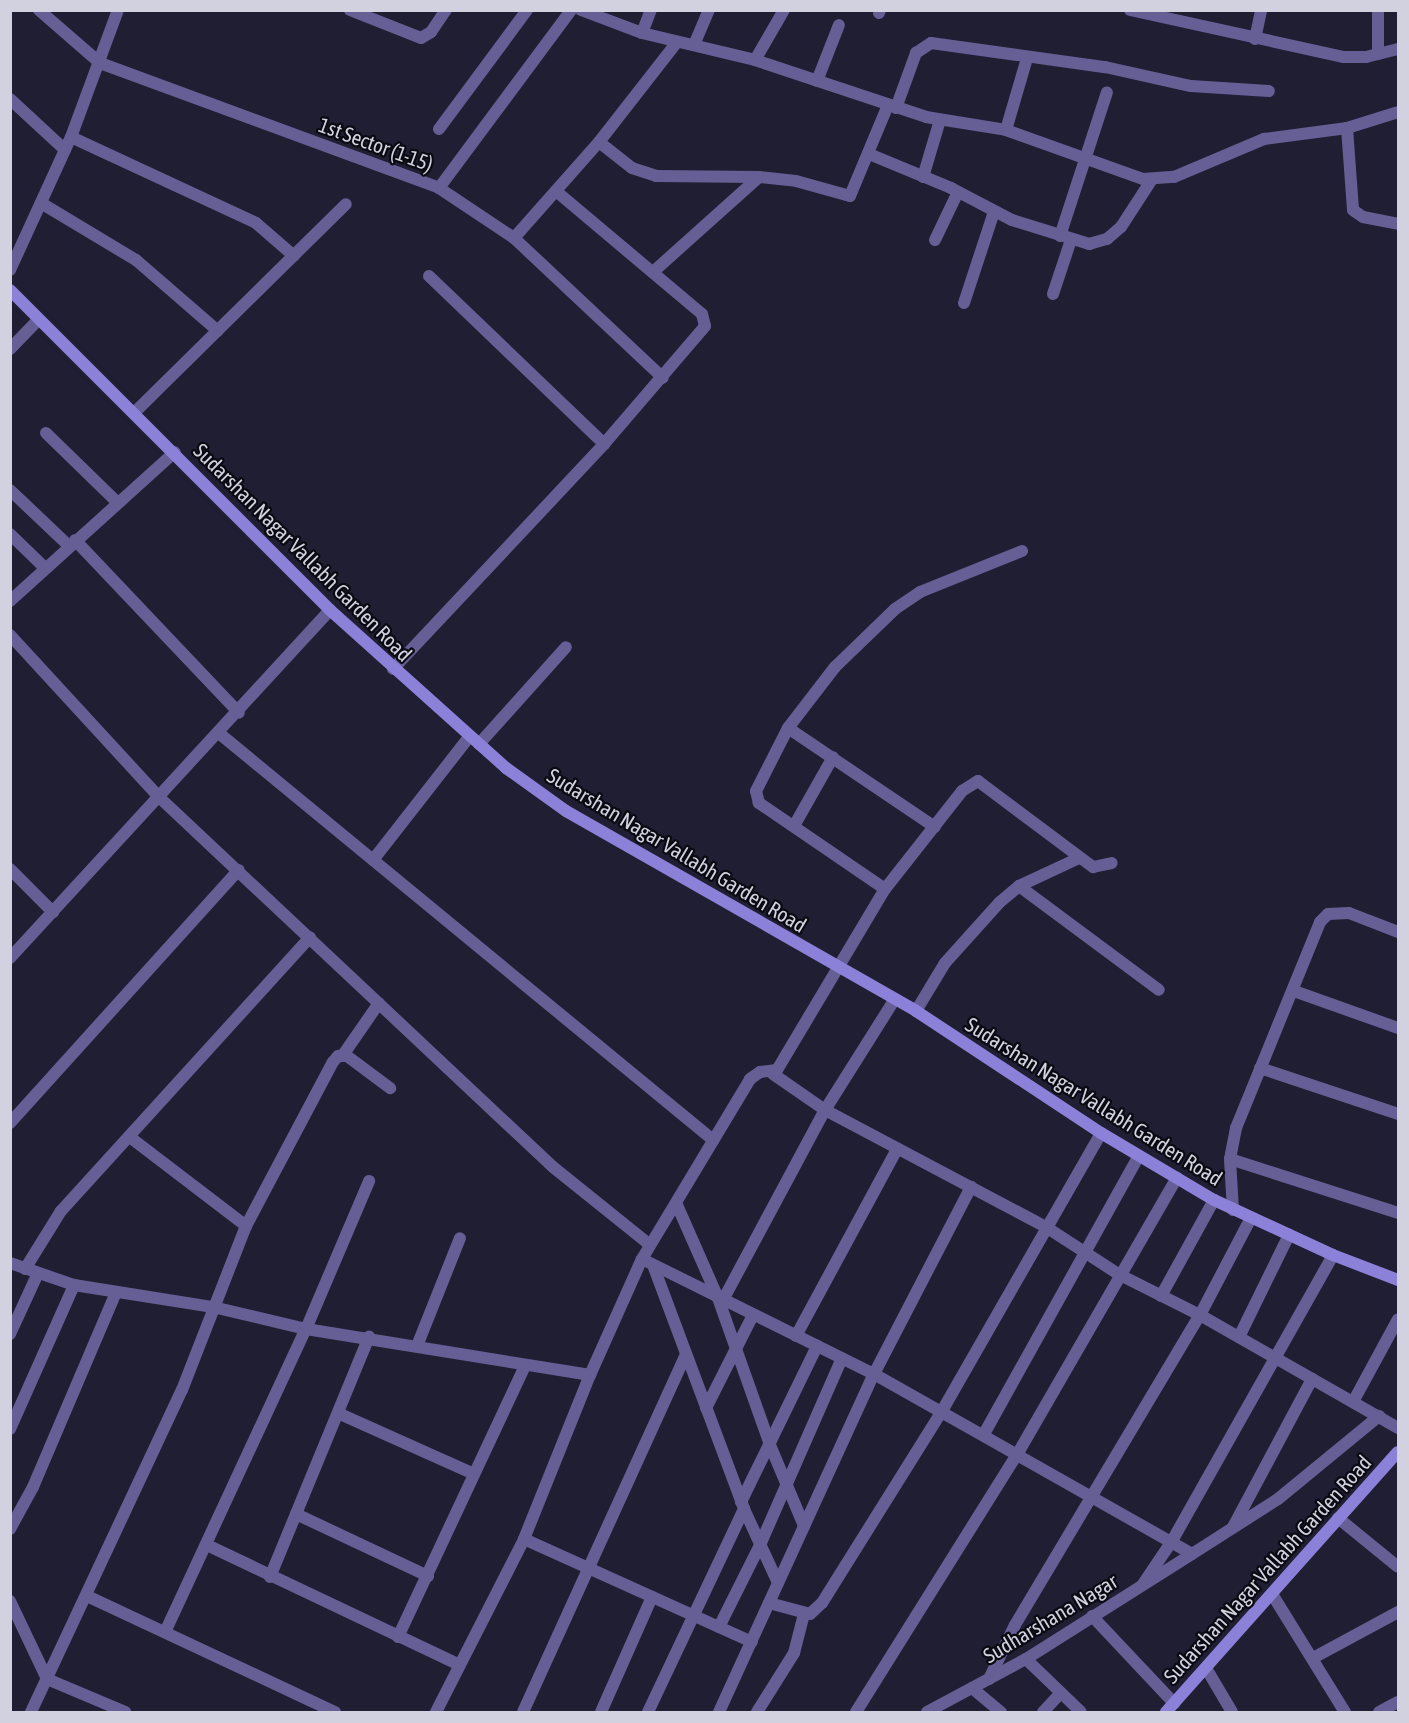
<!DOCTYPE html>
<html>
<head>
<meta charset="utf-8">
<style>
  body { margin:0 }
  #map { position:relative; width:1409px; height:1723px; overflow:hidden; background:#201e32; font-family:"Asap Condensed",sans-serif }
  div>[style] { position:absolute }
  .street>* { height:12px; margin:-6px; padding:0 6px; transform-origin:6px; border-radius:6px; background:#655f95 }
  .secondary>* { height:12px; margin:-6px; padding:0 6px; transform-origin:6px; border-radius:6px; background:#8b81d8 }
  span { translate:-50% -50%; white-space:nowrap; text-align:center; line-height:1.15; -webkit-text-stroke:4.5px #0a0a12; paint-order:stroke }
  .street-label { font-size:21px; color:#d2d1df }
  .frame { position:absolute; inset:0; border:12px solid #d2d1df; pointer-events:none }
</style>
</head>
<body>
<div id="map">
  <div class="street">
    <div style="left:39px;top:10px;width:81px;rotate:41deg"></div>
    <div style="left:100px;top:63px;width:361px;rotate:20.2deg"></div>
    <div style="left:439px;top:188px;width:90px;rotate:33.7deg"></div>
    <div style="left:514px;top:238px;width:204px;rotate:43.2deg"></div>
    <div style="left:350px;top:10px;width:76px;rotate:21.5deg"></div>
    <div style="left:421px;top:38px;width:12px;rotate:-31deg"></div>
    <div style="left:431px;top:32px;width:27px;rotate:-56deg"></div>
    <div style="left:581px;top:10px;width:65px;rotate:20.7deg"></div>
    <div style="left:642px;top:33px;width:116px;rotate:13.4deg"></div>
    <div style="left:755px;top:60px;width:180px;rotate:18.4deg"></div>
    <div style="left:926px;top:117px;width:81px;rotate:9.2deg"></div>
    <div style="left:1006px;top:130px;width:145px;rotate:19.7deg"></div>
    <div style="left:1143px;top:179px;width:31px;rotate:-4deg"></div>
    <div style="left:1174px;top:177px;width:98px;rotate:-22.9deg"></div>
    <div style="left:1264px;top:139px;width:84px;rotate:-7.5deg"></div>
    <div style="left:1347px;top:128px;width:53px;rotate:-17.4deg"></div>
    <div style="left:1130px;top:10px;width:219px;rotate:12.4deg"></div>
    <div style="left:1344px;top:57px;width:22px"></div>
    <div style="left:1366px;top:57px;width:33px;rotate:-14deg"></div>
    <div style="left:1378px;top:10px;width:44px;rotate:90deg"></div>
    <div style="left:879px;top:13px;width:3px;rotate:-72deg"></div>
    <div style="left:642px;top:33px;width:25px;rotate:-69deg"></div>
    <div style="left:1255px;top:39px;width:30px;rotate:-78deg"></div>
    <div style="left:694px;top:45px;width:38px;rotate:-67deg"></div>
    <div style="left:755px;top:60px;width:58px;rotate:-59.9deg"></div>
    <div style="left:817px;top:81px;width:60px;rotate:-68.6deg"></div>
    <div style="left:10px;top:99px;width:75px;rotate:42.8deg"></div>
    <div style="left:896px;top:108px;width:59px;rotate:-70deg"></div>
    <div style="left:916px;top:53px;width:18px;rotate:-34deg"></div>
    <div style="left:931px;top:43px;width:176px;rotate:7.9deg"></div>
    <div style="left:1105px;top:67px;width:88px;rotate:12.5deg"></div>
    <div style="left:1191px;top:86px;width:78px;rotate:3.7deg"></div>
    <div style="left:1347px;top:128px;width:82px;rotate:85.8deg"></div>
    <div style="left:1353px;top:210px;width:12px;rotate:35deg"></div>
    <div style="left:1363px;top:217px;width:36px;rotate:11deg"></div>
    <div style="left:439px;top:129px;width:148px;rotate:-53.5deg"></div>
    <div style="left:1006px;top:130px;width:75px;rotate:-73.7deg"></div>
    <div style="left:71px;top:137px;width:204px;rotate:24.9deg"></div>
    <div style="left:256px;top:223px;width:50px;rotate:41deg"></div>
    <div style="left:599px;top:142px;width:42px;rotate:38.2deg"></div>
    <div style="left:632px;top:168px;width:25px;rotate:18deg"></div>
    <div style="left:656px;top:176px;width:103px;rotate:0.6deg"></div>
    <div style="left:759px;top:177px;width:37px;rotate:6deg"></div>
    <div style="left:796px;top:181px;width:56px;rotate:15.5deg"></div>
    <div style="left:850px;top:196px;width:99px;rotate:-67.3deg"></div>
    <div style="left:869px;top:154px;width:89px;rotate:22.5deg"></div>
    <div style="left:951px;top:188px;width:69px;rotate:27.7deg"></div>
    <div style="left:1012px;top:220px;width:81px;rotate:17.3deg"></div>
    <div style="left:1089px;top:244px;width:19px;rotate:-16deg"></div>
    <div style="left:1107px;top:239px;width:18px;rotate:-41deg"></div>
    <div style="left:1121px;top:227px;width:57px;rotate:-57.1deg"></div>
    <div style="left:923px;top:177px;width:59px;rotate:-73.4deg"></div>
    <div style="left:439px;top:188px;width:222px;rotate:-53.4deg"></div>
    <div style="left:41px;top:203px;width:111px;rotate:31deg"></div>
    <div style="left:136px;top:260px;width:108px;rotate:40.9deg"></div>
    <div style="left:1060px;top:236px;width:151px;rotate:-71.9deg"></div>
    <div style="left:514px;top:238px;width:128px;rotate:-48.5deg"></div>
    <div style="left:599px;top:142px;width:127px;rotate:-52deg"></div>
    <div style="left:935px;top:240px;width:53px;rotate:-64.4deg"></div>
    <div style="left:10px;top:270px;width:146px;rotate:-65.4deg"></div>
    <div style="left:71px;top:137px;width:135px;rotate:-69.7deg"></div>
    <div style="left:653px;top:272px;width:142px;rotate:-41.9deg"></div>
    <div style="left:429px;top:276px;width:243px;rotate:43.8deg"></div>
    <div style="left:1053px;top:294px;width:57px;rotate:-71.6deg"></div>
    <div style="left:964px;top:303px;width:96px;rotate:-71.8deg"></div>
    <div style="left:10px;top:349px;width:40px;rotate:-46deg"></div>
    <div style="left:135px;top:412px;width:296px;rotate:-44.6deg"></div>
    <div style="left:46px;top:433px;width:100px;rotate:44.2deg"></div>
    <div style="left:10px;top:490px;width:81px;rotate:43.5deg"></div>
    <div style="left:10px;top:534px;width:49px;rotate:44.2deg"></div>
    <div style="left:75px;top:540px;width:238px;rotate:46.5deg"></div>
    <div style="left:10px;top:601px;width:222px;rotate:-42.1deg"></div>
    <div style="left:10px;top:635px;width:222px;rotate:47.4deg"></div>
    <div style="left:160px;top:798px;width:539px;rotate:43.2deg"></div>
    <div style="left:553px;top:1167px;width:124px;rotate:38.8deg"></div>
    <div style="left:393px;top:669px;width:308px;rotate:-46.8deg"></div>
    <div style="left:604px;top:444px;width:155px;rotate:-49.4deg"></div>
    <div style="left:705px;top:326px;width:12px;rotate:-104deg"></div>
    <div style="left:702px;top:314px;width:191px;rotate:-139.9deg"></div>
    <div style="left:788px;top:728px;width:177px;rotate:34deg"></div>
    <div style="left:220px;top:734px;width:639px;rotate:39.47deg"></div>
    <div style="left:479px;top:744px;width:130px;rotate:-48.1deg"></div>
    <div style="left:794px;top:826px;width:79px;rotate:-60.5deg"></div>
    <div style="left:373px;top:860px;width:157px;rotate:-52deg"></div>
    <div style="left:10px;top:869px;width:61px;rotate:45deg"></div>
    <div style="left:1019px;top:886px;width:174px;rotate:36.6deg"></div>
    <div style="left:885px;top:889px;width:153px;rotate:-145.7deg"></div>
    <div style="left:759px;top:803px;width:12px;rotate:-104deg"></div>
    <div style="left:756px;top:791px;width:71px;rotate:-63.1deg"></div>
    <div style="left:788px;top:728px;width:77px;rotate:-52.4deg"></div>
    <div style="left:835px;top:667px;width:83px;rotate:-44deg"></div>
    <div style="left:895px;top:609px;width:30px;rotate:-34deg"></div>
    <div style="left:920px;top:592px;width:110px;rotate:-21.9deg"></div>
    <div style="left:10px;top:958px;width:473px;rotate:-47.4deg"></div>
    <div style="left:1294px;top:991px;width:110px;rotate:19.6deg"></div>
    <div style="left:916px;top:1011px;width:56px;rotate:-58.9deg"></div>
    <div style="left:945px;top:963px;width:82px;rotate:-48deg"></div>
    <div style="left:1000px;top:902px;width:25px;rotate:-40deg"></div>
    <div style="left:1019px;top:886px;width:66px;rotate:-25deg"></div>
    <div style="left:343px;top:1055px;width:63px;rotate:-55.3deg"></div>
    <div style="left:1260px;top:1068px;width:145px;rotate:18.4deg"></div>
    <div style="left:773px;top:1074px;width:63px;rotate:34.7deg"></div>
    <div style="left:825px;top:1110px;width:250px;rotate:27.9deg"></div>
    <div style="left:1046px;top:1227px;width:88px;rotate:33deg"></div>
    <div style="left:1120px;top:1275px;width:89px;rotate:26.6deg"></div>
    <div style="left:1200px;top:1315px;width:228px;rotate:29.7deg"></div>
    <div style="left:10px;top:1123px;width:341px;rotate:-47.9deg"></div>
    <div style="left:131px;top:1138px;width:145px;rotate:37.4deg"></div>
    <div style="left:1230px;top:1159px;width:176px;rotate:17.8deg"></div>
    <div style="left:677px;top:1205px;width:102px;rotate:66.2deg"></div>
    <div style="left:718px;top:1298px;width:156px;rotate:70.5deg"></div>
    <div style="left:770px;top:1445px;width:88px;rotate:67.2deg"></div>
    <div style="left:1233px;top:1210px;width:51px;rotate:-93.4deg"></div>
    <div style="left:1230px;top:1159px;width:32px;rotate:-79deg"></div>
    <div style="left:1236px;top:1128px;width:222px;rotate:-67.8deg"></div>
    <div style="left:1320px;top:922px;width:11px;rotate:-45deg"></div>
    <div style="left:1328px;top:914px;width:21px;rotate:-3deg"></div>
    <div style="left:1349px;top:913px;width:53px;rotate:21.2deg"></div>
    <div style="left:642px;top:1259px;width:259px;rotate:26.4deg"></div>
    <div style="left:874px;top:1374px;width:365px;rotate:29.5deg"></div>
    <div style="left:1192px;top:1554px;width:102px;rotate:-32.6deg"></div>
    <div style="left:1278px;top:1499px;width:131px;rotate:-39.4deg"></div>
    <div style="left:10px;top:1263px;width:68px;rotate:19deg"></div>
    <div style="left:74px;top:1285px;width:141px;rotate:9deg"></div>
    <div style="left:213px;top:1307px;width:96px;rotate:13.3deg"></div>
    <div style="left:306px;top:1329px;width:288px;rotate:9.2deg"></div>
    <div style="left:590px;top:1375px;width:127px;rotate:-65.9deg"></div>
    <div style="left:642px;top:1259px;width:210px;rotate:-59deg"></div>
    <div style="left:750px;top:1079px;width:12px;rotate:-35deg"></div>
    <div style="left:760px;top:1072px;width:17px;rotate:-7deg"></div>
    <div style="left:777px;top:1070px;width:211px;rotate:-59.2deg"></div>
    <div style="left:885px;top:889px;width:125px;rotate:-51.8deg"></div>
    <div style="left:962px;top:791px;width:19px;rotate:-32deg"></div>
    <div style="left:978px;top:781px;width:144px;rotate:36.8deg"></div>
    <div style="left:1093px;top:867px;width:19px;rotate:-12deg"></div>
    <div style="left:653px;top:1265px;width:260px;rotate:69.5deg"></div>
    <div style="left:744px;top:1509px;width:81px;rotate:65.3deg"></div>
    <div style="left:25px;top:1269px;width:68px;rotate:-58.2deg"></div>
    <div style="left:61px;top:1211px;width:370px;rotate:-47.7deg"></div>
    <div style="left:1161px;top:1296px;width:110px;rotate:-61.1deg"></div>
    <div style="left:723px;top:1300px;width:216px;rotate:-61.8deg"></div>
    <div style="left:825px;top:1110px;width:131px;rotate:-57.8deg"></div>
    <div style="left:10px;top:1334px;width:67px;rotate:-65.3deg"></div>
    <div style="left:796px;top:1336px;width:213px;rotate:-61.6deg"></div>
    <div style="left:1239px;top:1337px;width:114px;rotate:-63.9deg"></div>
    <div style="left:417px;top:1346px;width:116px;rotate:-68.3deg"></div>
    <div style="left:1353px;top:1402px;width:94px;rotate:-61.5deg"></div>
    <div style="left:706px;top:1408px;width:104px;rotate:-63.2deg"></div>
    <div style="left:340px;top:1414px;width:145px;rotate:24.1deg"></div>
    <div style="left:10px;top:1429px;width:158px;rotate:-66deg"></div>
    <div style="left:984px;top:1434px;width:317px;rotate:-60.9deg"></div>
    <div style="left:741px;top:1502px;width:174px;rotate:-64deg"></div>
    <div style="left:296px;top:1514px;width:146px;rotate:25.2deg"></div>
    <div style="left:1338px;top:1518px;width:77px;rotate:39.2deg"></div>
    <div style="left:1233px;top:1527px;width:168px;rotate:-61.9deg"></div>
    <div style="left:10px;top:1529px;width:48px;rotate:-61.3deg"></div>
    <div style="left:33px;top:1487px;width:212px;rotate:-66.9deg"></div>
    <div style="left:524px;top:1539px;width:250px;rotate:24.3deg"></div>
    <div style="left:207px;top:1545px;width:278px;rotate:25.4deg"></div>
    <div style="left:270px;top:1577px;width:260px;rotate:-67.6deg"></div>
    <div style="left:1143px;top:1584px;width:52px;rotate:-56deg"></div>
    <div style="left:1172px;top:1541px;width:328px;rotate:-60.6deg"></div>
    <div style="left:1272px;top:1594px;width:139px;rotate:58.3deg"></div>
    <div style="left:87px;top:1596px;width:274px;rotate:25.1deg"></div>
    <div style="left:10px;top:1601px;width:86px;rotate:64.6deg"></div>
    <div style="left:47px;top:1679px;width:85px;rotate:22.9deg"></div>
    <div style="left:769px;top:1603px;width:42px;rotate:15deg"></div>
    <div style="left:810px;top:1614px;width:16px;rotate:-43deg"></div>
    <div style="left:822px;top:1603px;width:226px;rotate:-58deg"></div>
    <div style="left:942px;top:1411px;width:320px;rotate:-60.2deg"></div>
    <div style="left:1092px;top:1616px;width:120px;rotate:46.7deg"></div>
    <div style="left:719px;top:1627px;width:92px;rotate:-63.4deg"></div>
    <div style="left:760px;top:1545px;width:204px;rotate:-66.3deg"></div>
    <div style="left:166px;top:1630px;width:332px;rotate:-65.1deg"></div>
    <div style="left:306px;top:1329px;width:161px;rotate:-66.9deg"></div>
    <div style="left:398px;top:1637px;width:299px;rotate:-64.9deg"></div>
    <div style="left:1313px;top:1658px;width:97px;rotate:-28.4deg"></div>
    <div style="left:1026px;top:1659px;width:76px;rotate:43.9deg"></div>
    <div style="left:1206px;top:1668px;width:51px;rotate:59.4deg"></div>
    <div style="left:989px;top:1679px;width:60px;rotate:-64.3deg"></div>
    <div style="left:1015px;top:1625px;width:361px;rotate:-59.2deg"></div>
    <div style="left:1200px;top:1315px;width:110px;rotate:-62.3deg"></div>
    <div style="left:972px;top:1688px;width:38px;rotate:40deg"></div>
    <div style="left:31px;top:1712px;width:356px;rotate:-64.9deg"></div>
    <div style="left:182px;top:1390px;width:176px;rotate:-68.7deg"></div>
    <div style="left:246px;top:1226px;width:186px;rotate:-62.1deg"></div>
    <div style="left:333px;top:1062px;width:8px;rotate:-50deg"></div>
    <div style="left:338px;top:1056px;width:9px"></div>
    <div style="left:347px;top:1056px;width:54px;rotate:36.7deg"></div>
    <div style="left:436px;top:1712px;width:194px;rotate:-63deg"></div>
    <div style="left:524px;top:1539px;width:177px;rotate:-68.1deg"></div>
    <div style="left:523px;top:1712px;width:392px;rotate:-65.5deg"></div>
    <div style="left:601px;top:1712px;width:126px;rotate:-66.1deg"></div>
    <div style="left:648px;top:1712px;width:225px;rotate:-64.7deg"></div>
    <div style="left:719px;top:1712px;width:372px;rotate:-65.4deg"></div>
    <div style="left:874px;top:1374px;width:211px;rotate:-62.6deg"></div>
    <div style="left:757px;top:1712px;width:70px;rotate:-57.9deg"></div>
    <div style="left:794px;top:1653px;width:40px;rotate:-75.6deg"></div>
    <div style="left:856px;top:1712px;width:305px;rotate:-58deg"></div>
    <div style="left:1018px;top:1453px;width:318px;rotate:-60deg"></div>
    <div style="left:927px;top:1712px;width:112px;rotate:-28.2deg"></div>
    <div style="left:1026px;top:1659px;width:196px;rotate:-32.3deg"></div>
    <div style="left:1043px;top:1712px;width:26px;rotate:-47deg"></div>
    <div style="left:1379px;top:1712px;width:21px;rotate:-28deg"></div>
  </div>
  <div class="secondary">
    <div style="left:10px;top:290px;width:453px;rotate:45deg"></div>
    <div style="left:330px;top:610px;width:237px;rotate:41.9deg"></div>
    <div style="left:506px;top:768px;width:74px;rotate:35.6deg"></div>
    <div style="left:566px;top:811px;width:403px;rotate:29.7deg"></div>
    <div style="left:916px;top:1011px;width:222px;rotate:33.4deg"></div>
    <div style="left:1101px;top:1133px;width:131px;rotate:30.7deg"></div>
    <div style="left:1214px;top:1200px;width:131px;rotate:24.8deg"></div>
    <div style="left:1333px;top:1255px;width:70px;rotate:21deg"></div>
    <div style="left:1166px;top:1712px;width:348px;rotate:-48.3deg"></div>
  </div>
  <div class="street-label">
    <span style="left:376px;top:144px;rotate:20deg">1st Sector (1-15)</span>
    <span style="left:303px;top:552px;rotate:45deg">Sudarshan Nagar Vallabh Garden Road</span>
    <span style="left:677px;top:850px;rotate:31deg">Sudarshan Nagar Vallabh Garden Road</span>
    <span style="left:1094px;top:1101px;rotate:32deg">Sudarshan Nagar Vallabh Garden Road</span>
    <span style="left:1267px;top:1569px;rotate:-48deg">Sudarshan Nagar Vallabh Garden Road</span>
    <span style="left:1050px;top:1618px;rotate:-31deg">Sudharshana Nagar</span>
  </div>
  <div class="frame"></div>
</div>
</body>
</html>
